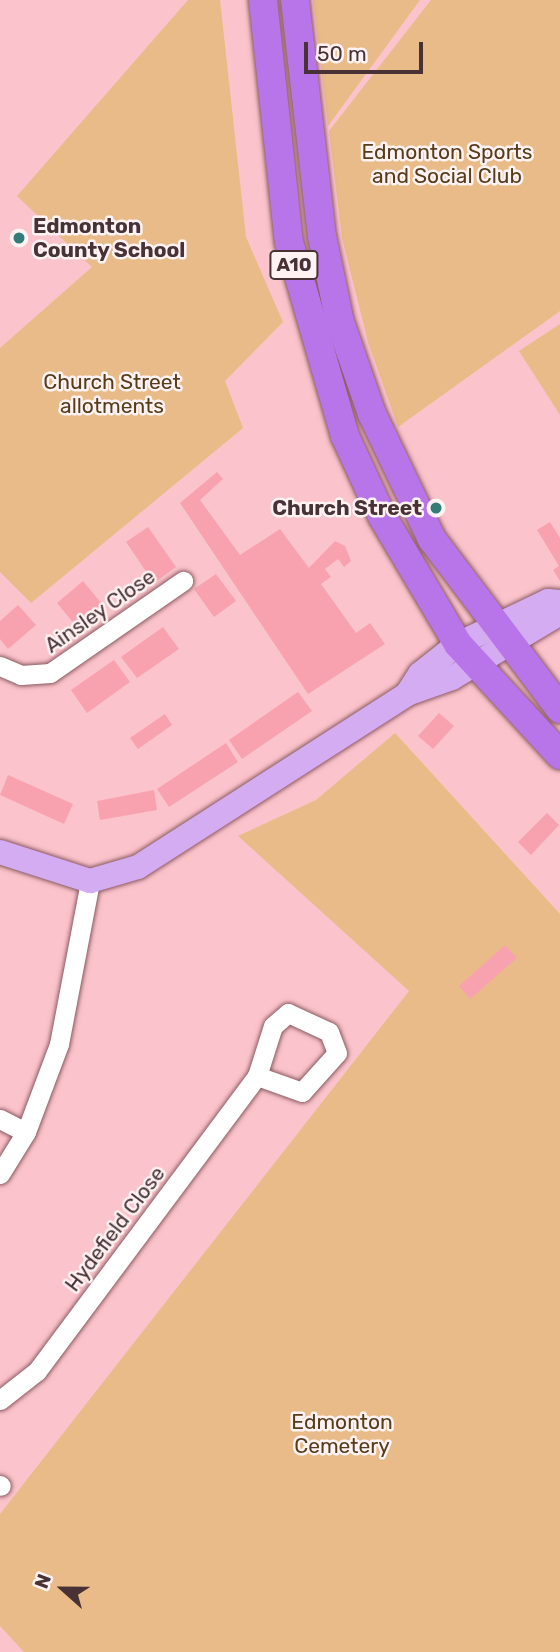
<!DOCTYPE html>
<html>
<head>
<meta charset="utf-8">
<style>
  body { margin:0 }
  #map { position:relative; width:560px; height:1652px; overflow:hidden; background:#fbc3cb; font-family:Rubik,sans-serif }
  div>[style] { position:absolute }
  .green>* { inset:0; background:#e9bb88 }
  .building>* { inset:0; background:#f8a2b0 }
  .roads { filter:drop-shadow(0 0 2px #8b5a62) drop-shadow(0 0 2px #8b5a62) }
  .minor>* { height:19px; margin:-9.5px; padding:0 9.5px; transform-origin:9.5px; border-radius:9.5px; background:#fff }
  .major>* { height:24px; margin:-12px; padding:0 12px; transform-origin:12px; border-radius:12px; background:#d4acf2 }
  .highway>* { height:28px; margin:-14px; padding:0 14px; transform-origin:14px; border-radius:14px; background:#b875ea }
  .dots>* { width:19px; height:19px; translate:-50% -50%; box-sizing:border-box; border:4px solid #fef2f3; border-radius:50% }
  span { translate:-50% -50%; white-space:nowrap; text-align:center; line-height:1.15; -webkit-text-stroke:5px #fef2f3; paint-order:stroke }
  .shield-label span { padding:2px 5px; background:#fef2f3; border:2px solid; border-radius:5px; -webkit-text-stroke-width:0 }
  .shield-label { font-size:19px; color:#483236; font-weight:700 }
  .park-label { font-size:21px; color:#583b19 }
  .poi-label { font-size:21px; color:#483236; font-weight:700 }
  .left { translate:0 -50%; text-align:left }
  .right { translate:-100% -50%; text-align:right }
  .street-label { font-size:21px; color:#483236 }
  .north { position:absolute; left:28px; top:1554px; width:70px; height:70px; -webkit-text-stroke:5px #fef2f3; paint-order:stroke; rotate:291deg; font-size:19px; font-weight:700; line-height:28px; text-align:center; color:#483236 }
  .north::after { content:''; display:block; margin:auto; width:24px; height:32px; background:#483236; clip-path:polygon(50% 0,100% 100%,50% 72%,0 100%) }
  .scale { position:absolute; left:304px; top:42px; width:119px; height:32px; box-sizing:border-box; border:4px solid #483236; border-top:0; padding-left:9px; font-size:21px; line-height:24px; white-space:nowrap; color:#483236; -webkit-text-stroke:5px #fef2f3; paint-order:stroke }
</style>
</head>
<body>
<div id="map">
  <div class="green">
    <div style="clip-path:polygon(188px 0,220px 0,246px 237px,283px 322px,225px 381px,243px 428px,31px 603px,0 572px,0 348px,92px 267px,17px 196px)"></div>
    <div style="clip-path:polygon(313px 0,420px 0,328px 126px)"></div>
    <div style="clip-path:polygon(431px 0,560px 0,560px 311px,398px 427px,368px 342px,342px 238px,329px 131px)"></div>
    <div style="clip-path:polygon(560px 324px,560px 415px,519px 351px)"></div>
    <div style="clip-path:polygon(395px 733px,560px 914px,560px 1652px,24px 1652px,0 1626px,0 1514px,409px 991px,238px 836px,316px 800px)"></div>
  </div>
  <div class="building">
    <div style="clip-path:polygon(217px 472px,223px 479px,200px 500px,240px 555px,280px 529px,309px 568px,335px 541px,345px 546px,351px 561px,344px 567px,338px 559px,325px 569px,331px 577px,321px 584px,356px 633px,370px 623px,385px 644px,308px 694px,180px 503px)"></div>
    <div style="clip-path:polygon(550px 522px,560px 538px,560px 581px,553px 570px,559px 566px,537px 530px)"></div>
    <div style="clip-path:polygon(148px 527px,176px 567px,154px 583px,126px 542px)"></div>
    <div style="clip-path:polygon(216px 574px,236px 601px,214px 617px,194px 589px)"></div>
    <div style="clip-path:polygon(83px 581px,102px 604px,76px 626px,57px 603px)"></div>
    <div style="clip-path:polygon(18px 605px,36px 625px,8px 649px,0 639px,0 621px)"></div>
    <div style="clip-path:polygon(163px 627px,179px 649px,137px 678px,121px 657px)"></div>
    <div style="clip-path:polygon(114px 660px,130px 682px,87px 713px,71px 690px)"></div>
    <div style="clip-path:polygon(298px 692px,312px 711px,242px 759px,229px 740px)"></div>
    <div style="clip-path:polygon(439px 713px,454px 726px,433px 749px,418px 736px)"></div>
    <div style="clip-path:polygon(165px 714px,172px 725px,138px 749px,130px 738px)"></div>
    <div style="clip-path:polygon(226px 743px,238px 762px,169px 807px,157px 789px)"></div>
    <div style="clip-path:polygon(8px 775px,73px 804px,64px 824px,0 795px)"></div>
    <div style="clip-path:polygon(154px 790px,157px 810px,100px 820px,97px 801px)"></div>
    <div style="clip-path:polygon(547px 813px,559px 825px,531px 855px,518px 842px)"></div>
    <div style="clip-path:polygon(505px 945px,517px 958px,470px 999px,459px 986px)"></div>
  </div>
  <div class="roads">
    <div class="minor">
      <div style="left:0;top:666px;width:23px;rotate:23deg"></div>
      <div style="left:21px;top:675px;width:29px;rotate:-4deg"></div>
      <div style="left:50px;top:673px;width:162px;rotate:-34.7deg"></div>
      <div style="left:0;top:1119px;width:29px;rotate:27deg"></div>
      <div style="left:0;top:1174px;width:49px;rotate:-58.2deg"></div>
      <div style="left:26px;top:1132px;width:94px;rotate:-69.4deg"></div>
      <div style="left:59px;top:1044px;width:166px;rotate:-79.2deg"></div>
      <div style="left:0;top:1400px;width:47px;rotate:-38.1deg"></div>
      <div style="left:37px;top:1371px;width:368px;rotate:-53.3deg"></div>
      <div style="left:257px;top:1076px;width:52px;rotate:-72.3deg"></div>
      <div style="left:273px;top:1026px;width:20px;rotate:-41deg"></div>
      <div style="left:288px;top:1013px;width:45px;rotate:24.9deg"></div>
      <div style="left:329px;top:1032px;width:22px;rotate:69deg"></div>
      <div style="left:337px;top:1053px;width:52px;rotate:131.9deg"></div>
      <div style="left:302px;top:1092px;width:48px;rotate:-160.4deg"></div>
      <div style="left:0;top:1485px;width:1px;rotate:45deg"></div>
    </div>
    <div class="major">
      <div style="left:407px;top:694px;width:48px;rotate:-19.6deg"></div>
      <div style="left:452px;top:678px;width:126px;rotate:-31deg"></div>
      <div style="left:0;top:852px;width:95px;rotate:17.9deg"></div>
      <div style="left:90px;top:881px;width:50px;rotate:-16.3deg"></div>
      <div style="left:138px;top:867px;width:320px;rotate:-32.7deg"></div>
      <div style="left:407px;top:694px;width:24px;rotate:-57deg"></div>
      <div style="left:420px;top:674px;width:48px;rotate:-38.3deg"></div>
      <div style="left:458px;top:644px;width:100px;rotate:-25.5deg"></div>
      <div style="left:548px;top:601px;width:12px;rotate:5deg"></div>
    </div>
    <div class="highway">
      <div style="left:263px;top:0;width:243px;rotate:83.9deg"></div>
      <div style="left:289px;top:242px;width:202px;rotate:73.9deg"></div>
      <div style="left:345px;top:436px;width:88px;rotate:65.2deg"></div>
      <div style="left:382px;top:516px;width:149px;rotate:59.3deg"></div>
      <div style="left:458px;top:644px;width:151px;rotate:47.4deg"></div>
      <div style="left:295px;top:0;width:238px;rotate:83.5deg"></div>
      <div style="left:322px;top:236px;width:88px;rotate:78.2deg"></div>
      <div style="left:340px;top:322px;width:97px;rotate:70.8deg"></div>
      <div style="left:372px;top:414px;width:139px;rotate:64.4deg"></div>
      <div style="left:432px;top:539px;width:213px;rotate:53deg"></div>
    </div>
  </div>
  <div class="dots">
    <div style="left:19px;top:238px;background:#347c77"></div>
    <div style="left:436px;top:508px;background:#347c77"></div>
  </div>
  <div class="shield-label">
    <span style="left:294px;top:265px">A10</span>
  </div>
  <div class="park-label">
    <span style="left:447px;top:164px">Edmonton Sports<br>and Social Club</span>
    <span style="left:112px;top:394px">Church Street<br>allotments</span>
    <span style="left:342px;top:1434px">Edmonton<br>Cemetery</span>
  </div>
  <div class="poi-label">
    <span class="left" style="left:33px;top:238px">Edmonton<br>County School</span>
    <span class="right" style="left:422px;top:508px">Church Street</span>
  </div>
  <div class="street-label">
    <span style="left:100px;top:611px;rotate:-35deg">Ainsley Close</span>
    <span style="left:115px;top:1229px;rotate:-53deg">Hydefield Close</span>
  </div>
  <div class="north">N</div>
  <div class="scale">50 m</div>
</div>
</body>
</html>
